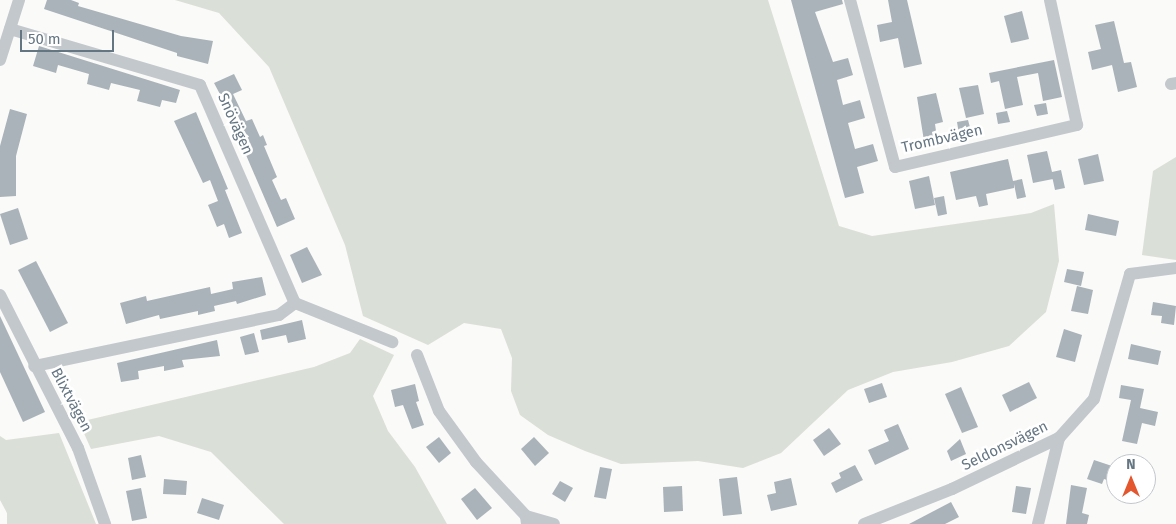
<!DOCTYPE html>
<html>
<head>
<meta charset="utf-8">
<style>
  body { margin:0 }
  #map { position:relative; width:1176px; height:524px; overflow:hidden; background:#fafaf8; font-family:"Fira Sans",sans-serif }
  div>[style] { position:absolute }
  .green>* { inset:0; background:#dadfd7 }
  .building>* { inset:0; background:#aab3b9 }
  .street>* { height:12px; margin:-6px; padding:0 6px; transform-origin:6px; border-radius:6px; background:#c3c8cc }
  span { translate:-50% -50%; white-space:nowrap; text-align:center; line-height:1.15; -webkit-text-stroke:5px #fff; paint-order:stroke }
  .street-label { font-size:15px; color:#657683 }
  .north { position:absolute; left:1106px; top:454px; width:50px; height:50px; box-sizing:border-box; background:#fff; border:1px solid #c1c8cd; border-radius:50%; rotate:0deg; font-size:14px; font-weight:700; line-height:20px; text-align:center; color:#657683 }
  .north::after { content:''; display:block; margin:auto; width:18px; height:22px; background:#e4572e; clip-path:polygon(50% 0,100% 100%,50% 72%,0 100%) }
  .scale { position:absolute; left:20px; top:30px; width:94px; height:22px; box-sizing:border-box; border:2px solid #657683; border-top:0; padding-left:6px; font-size:15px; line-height:18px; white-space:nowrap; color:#657683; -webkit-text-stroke:4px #fff; paint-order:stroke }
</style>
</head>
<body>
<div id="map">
  <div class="green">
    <div style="clip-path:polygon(175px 0,768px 0,839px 226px,872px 236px,1031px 213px,1054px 204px,1059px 261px,1046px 312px,1009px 346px,952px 362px,893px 372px,848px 390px,781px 453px,743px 468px,698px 461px,621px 464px,585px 451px,548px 435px,520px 415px,511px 391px,512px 358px,501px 329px,464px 323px,428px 345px,363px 316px,345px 245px,269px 67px,219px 13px)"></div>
    <div style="clip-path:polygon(1176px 157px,1176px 260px,1142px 255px,1153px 171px)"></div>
    <div style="clip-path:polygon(360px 339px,394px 355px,373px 396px,388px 431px,415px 467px,447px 524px,284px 524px,211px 452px,159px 436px,91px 449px,79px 422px,314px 367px,350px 353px)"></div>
    <div style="clip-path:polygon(59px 433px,96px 524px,7px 524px,7px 513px,0 500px,0 436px,6px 440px)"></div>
  </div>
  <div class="building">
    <div style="clip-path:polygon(47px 0,71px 0,79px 3px,78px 6px,181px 36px,213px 41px,208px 64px,177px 56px,177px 53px,44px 9px)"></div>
    <div style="clip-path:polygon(791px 0,842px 0,843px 4px,815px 12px,833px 62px,848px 58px,853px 75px,837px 80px,843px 105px,860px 100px,865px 118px,848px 123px,855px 149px,873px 144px,878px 161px,857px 167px,864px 193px,845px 198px)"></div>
    <div style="clip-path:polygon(888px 0,907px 0,922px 64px,904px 68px,898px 38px,880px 42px,877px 25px,892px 22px)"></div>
    <div style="clip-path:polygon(1022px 11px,1029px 39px,1011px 43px,1004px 16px)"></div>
    <div style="clip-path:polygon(1114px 21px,1124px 63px,1131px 62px,1137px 87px,1118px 92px,1112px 65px,1092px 70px,1088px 52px,1101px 49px,1095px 25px)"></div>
    <div style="clip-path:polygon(39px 46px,180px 90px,176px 103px,162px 100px,160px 107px,137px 101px,140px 90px,111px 83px,109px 90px,87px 84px,89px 74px,58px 65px,56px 73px,33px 66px)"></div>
    <div style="clip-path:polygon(1054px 60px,1062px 97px,1043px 101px,1038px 73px,1017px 77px,1023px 105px,1005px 109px,999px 81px,991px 83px,989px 73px)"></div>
    <div style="clip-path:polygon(234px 74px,242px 90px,233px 94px,246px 121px,252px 119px,260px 137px,263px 135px,267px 145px,264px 146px,277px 177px,272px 180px,281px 200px,286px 198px,295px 219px,277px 227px,234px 127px,237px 126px,214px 83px)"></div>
    <div style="clip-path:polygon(978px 85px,984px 114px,966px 118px,959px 88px)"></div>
    <div style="clip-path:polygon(936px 93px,943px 122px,935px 124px,937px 138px,924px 141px,917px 97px)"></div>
    <div style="clip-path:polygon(1046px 103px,1048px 114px,1037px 116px,1034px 105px)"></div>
    <div style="clip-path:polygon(10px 109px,27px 114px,16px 156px,16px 196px,0 197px,0 146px)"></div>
    <div style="clip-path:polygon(1007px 111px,1010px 122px,998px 124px,996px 113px)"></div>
    <div style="clip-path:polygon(196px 112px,228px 189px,225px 190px,242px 233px,229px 238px,224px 224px,217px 227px,208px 205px,218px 201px,210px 180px,203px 183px,174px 121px)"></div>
    <div style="clip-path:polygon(968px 120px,971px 131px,959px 134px,957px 122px)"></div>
    <div style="clip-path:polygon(1047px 151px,1052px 172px,1061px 170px,1065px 188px,1055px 190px,1052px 176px,1053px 179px,1033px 183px,1027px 155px)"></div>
    <div style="clip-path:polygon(1098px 154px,1104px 181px,1084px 185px,1078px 159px)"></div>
    <div style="clip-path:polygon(1008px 159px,1013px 181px,1022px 179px,1026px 197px,1017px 199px,1014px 184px,1014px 188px,986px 194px,988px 205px,979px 207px,976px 196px,956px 200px,950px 172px)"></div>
    <div style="clip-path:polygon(929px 176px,935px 205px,915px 209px,909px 181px)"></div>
    <div style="clip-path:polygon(944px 196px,947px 214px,938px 216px,934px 198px)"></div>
    <div style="clip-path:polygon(18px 208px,28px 239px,10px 245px,0 214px)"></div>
    <div style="clip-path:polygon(1088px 214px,1119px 221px,1116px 236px,1085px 230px)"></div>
    <div style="clip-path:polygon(307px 247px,322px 275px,302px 283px,290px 255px)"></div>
    <div style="clip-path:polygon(36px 261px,68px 323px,50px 332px,18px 270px)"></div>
    <div style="clip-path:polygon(1067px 269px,1084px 272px,1081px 286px,1064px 282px)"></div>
    <div style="clip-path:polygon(262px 277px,266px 295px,237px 304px,236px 301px,214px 306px,215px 311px,198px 315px,198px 311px,160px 319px,159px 315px,126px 324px,120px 303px,146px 296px,147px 301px,210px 287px,211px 294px,233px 289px,232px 282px)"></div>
    <div style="clip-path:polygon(1077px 286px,1093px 290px,1088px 314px,1071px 311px)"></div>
    <div style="clip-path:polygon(1153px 302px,1176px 306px,1174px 325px,1161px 323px,1162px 316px,1151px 315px)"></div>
    <div style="clip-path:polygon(0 316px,45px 412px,23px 422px,0 372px)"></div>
    <div style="clip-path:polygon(302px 320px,306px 339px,288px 343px,286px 335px,262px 340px,260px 330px)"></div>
    <div style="clip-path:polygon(1064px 329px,1082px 335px,1075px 362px,1056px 357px)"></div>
    <div style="clip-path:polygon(254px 333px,259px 352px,245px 355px,240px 337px)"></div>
    <div style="clip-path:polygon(217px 340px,220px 356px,182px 360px,184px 367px,164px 371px,164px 366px,138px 371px,139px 379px,121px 382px,117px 363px)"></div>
    <div style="clip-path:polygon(1131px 344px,1161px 351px,1158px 365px,1128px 359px)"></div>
    <div style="clip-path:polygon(1029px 382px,1037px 398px,1010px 412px,1002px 395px)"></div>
    <div style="clip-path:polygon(882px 383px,887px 397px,869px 403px,864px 389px)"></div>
    <div style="clip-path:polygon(415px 384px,419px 401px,416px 402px,424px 425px,412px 429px,403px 405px,395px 407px,391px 390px)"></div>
    <div style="clip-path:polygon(1121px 385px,1144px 389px,1140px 408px,1158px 412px,1155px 426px,1142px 423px,1137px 444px,1122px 441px,1131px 400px,1119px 398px)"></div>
    <div style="clip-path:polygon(961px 387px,978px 427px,962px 433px,945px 394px)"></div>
    <div style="clip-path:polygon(898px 424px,909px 449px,875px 465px,868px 450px,889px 441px,884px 430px)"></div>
    <div style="clip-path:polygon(829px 428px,841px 444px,824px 456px,813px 440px)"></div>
    <div style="clip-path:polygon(439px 437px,451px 453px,439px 463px,426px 447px)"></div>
    <div style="clip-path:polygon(534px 437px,549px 453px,535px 466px,521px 449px)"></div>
    <div style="clip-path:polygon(960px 439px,966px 454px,951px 461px,947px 451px)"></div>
    <div style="clip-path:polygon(141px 455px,146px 477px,132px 480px,128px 458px)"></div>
    <div style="clip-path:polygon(1094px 460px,1115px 467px,1110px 481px,1104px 479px,1102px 484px,1087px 479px)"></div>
    <div style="clip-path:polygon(855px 465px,863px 480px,836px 493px,831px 483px,841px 478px,839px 473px)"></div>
    <div style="clip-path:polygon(600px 467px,612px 469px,606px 499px,594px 497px)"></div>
    <div style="clip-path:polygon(737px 477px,742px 514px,723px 516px,719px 479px)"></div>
    <div style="clip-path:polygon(791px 478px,797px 505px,771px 511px,767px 495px,776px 493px,774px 482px)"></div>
    <div style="clip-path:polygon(164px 479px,187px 481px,186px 495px,163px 494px)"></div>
    <div style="clip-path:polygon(560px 481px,573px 488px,565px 502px,552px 494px)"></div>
    <div style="clip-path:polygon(1071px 485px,1087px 488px,1082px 513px,1089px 515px,1087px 524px,1066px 524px)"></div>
    <div style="clip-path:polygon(682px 486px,683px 511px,664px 512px,663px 487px)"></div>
    <div style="clip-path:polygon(1016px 486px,1031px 488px,1026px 514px,1012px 512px)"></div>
    <div style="clip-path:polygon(141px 488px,147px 518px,132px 521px,126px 491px)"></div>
    <div style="clip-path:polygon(475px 488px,492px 508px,477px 520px,461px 499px)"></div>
    <div style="clip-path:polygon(202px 498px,224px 505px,219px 520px,197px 513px)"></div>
    <div style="clip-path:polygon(951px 502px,959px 517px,945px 524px,909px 524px)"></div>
  </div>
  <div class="street">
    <div style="left:850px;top:0;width:173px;rotate:74.9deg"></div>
    <div style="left:895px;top:167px;width:187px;rotate:-13deg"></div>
    <div style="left:1077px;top:125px;width:128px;rotate:-102.2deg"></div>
    <div style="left:10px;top:29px;width:198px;rotate:16.4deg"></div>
    <div style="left:200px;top:85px;width:238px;rotate:66.5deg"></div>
    <div style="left:295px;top:303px;width:20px;rotate:143deg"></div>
    <div style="left:279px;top:315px;width:250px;rotate:168.2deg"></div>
    <div style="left:0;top:60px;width:63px;rotate:-72.4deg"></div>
    <div style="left:1171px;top:84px;width:5px;rotate:-11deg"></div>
    <div style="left:0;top:295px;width:172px;rotate:63deg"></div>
    <div style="left:78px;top:448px;width:81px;rotate:70.4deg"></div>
    <div style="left:295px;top:303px;width:105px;rotate:21.9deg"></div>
    <div style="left:417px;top:355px;width:60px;rotate:68.6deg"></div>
    <div style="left:439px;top:411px;width:63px;rotate:54deg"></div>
    <div style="left:476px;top:462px;width:74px;rotate:47.2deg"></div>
    <div style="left:526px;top:516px;width:8px;rotate:83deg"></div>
    <div style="left:526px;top:516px;width:29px;rotate:16deg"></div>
    <div style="left:864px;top:524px;width:95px;rotate:-21.7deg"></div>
    <div style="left:952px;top:489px;width:119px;rotate:-25.5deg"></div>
    <div style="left:1059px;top:438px;width:52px;rotate:-48.1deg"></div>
    <div style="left:1094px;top:399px;width:130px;rotate:-73.9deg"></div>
    <div style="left:1130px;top:274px;width:46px;rotate:-7.4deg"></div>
    <div style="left:1038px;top:524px;width:89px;rotate:-76.3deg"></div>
  </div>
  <div class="street-label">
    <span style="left:235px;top:124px;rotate:66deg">Snövägen</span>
    <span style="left:942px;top:139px;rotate:-13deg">Trombvägen</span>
    <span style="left:71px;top:400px;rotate:62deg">Blixtvägen</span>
    <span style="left:1005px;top:446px;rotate:-26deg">Seldonsvägen</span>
  </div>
  <div class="north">N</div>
  <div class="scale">50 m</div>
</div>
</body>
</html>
